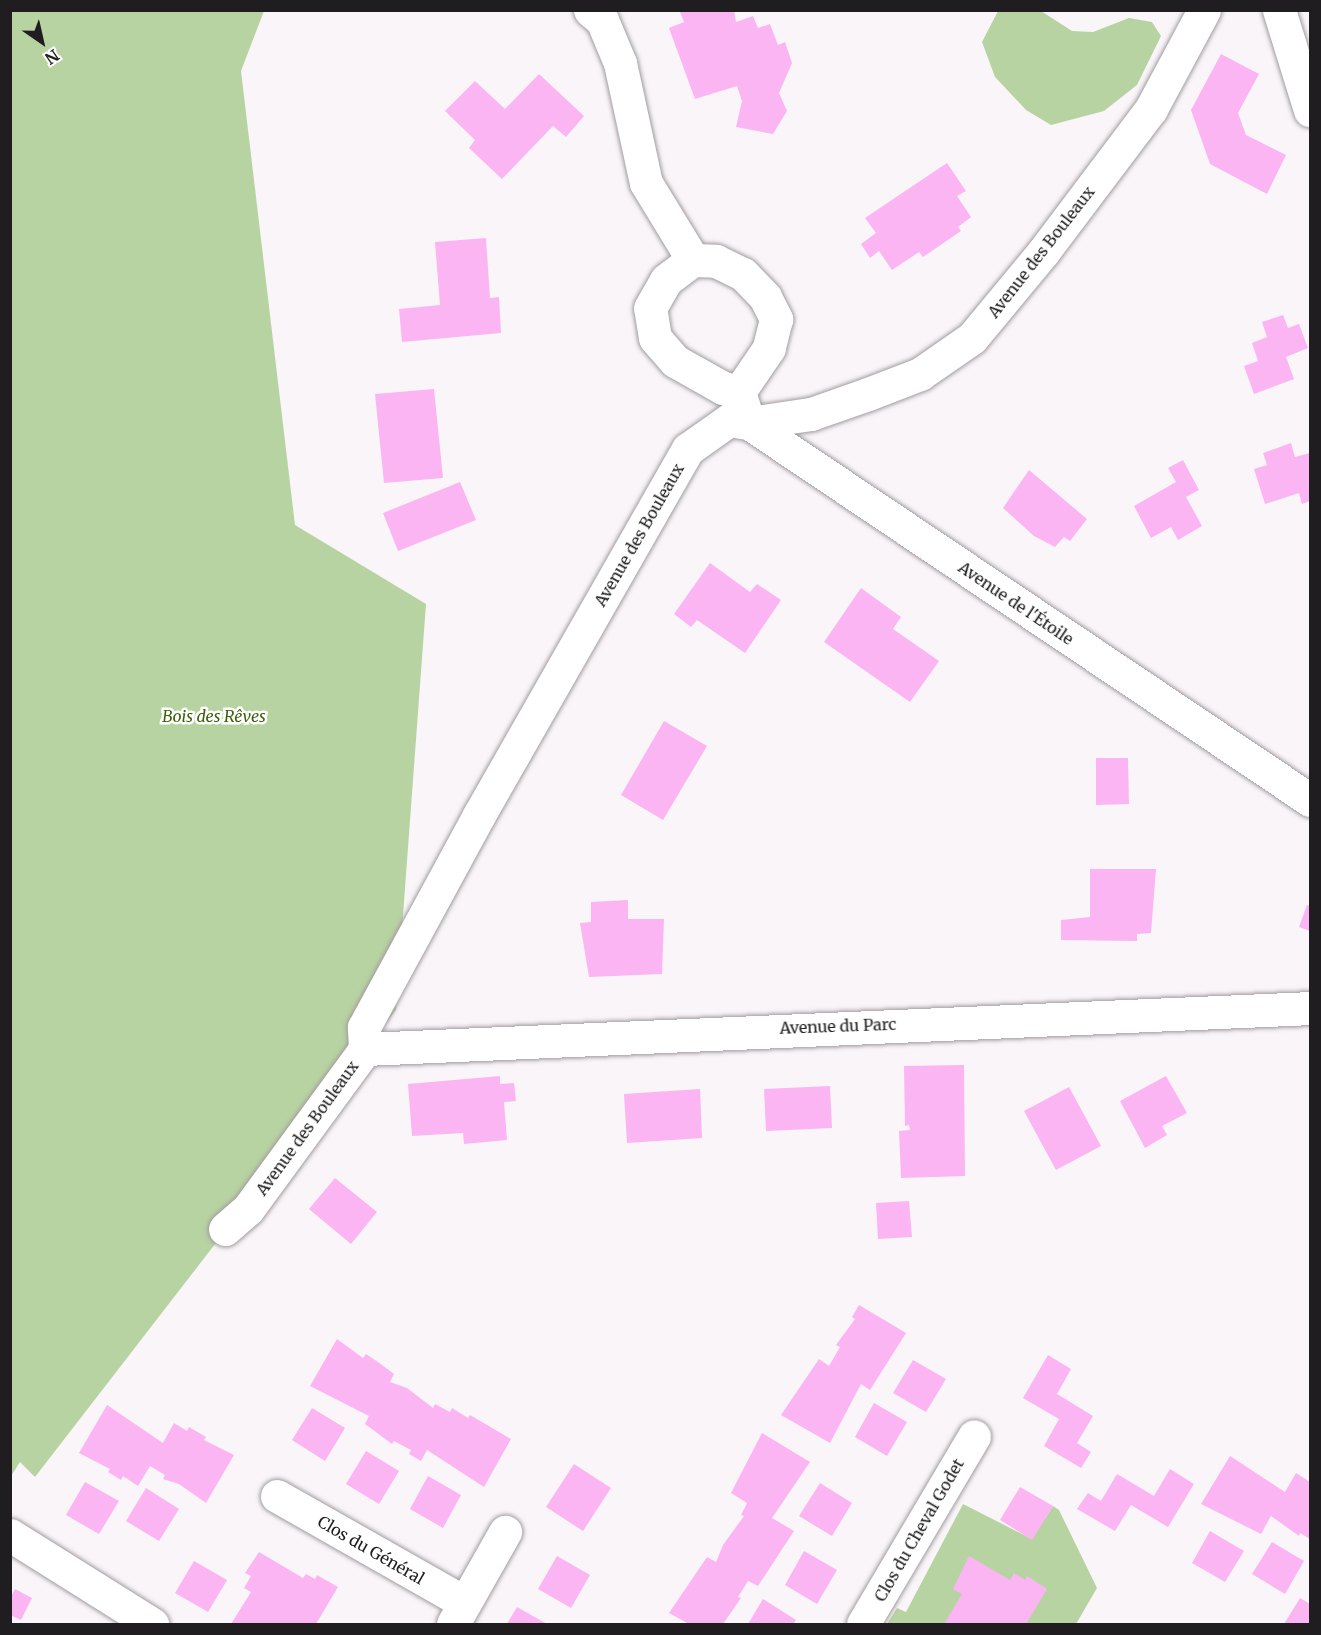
<!DOCTYPE html>
<html>
<head>
<meta charset="utf-8">
<style>
  body { margin:0 }
  #map { position:relative; width:1321px; height:1635px; overflow:hidden; background:#faf5f9; font-family:Merriweather,serif }
  div>[style] { position:absolute }
  .green>* { inset:0; background:#b8d3a2 }
  .building>* { inset:0; background:#fbb5f2 }
  .roads { filter:drop-shadow(0 0 2px #a19ca0) drop-shadow(0 0 2px #a19ca0) }
  .minor>* { height:33px; margin:-16.5px; padding:0 16.5px; transform-origin:16.5px; border-radius:16.5px; background:#fff }
  span { translate:-50% -50%; white-space:nowrap; text-align:center; line-height:1.15; -webkit-text-stroke:5px #fff; paint-order:stroke }
  .street-label { font-size:16px; color:#1f1d1f }
  .park-label { font-size:16px; color:#3a5e0a; font-style:italic }
  .frame { position:absolute; inset:0; border:12px solid #1f1d1f; pointer-events:none }
  .north { position:absolute; left:12px; top:12px; width:60px; height:60px; -webkit-text-stroke:4px #fff; paint-order:stroke; rotate:146deg; font-size:16px; font-weight:700; line-height:24px; text-align:center; color:#1f1d1f }
  .north::after { content:''; display:block; margin:auto; width:21px; height:27px; background:#1f1d1f; clip-path:polygon(50% 0,100% 100%,50% 72%,0 100%) }
</style>
</head>
<body>
<div id="map">
  <div class="green">
    <div style="clip-path:polygon(11px 11px,264px 11px,241px 71px,295px 525px,426px 604px,396px 1010px,35px 1477px,20px 1462px,11px 1476px)"></div>
    <div style="clip-path:polygon(998px 11px,1041px 11px,1072px 31px,1093px 32px,1129px 18px,1152px 22px,1161px 36px,1137px 85px,1104px 111px,1051px 125px,1026px 110px,995px 77px,982px 42px)"></div>
    <div style="clip-path:polygon(963px 1504px,1032px 1539px,1053px 1506px,1059px 1510px,1097px 1588px,1076px 1624px,887px 1624px,897px 1608px,906px 1612px)"></div>
  </div>
  <div class="building">
    <div style="clip-path:polygon(685px 10px,734px 10px,736px 22px,753px 16px,758px 28px,770px 24px,778px 45px,785px 42px,792px 63px,779px 93px,787px 111px,773px 134px,736px 127px,742px 101px,737px 86px,695px 99px,669px 28px,684px 22px,680px 12px)"></div>
    <div style="clip-path:polygon(1221px 54px,1259px 74px,1238px 113px,1246px 135px,1286px 155px,1267px 194px,1210px 164px,1191px 110px)"></div>
    <div style="clip-path:polygon(539px 74px,584px 116px,566px 137px,553px 126px,502px 179px,469px 148px,475px 140px,445px 111px,475px 81px,505px 109px)"></div>
    <div style="clip-path:polygon(947px 163px,966px 191px,957px 196px,971px 217px,958px 227px,961px 231px,923px 257px,919px 252px,892px 270px,879px 251px,870px 258px,861px 244px,876px 233px,865px 218px)"></div>
    <div style="clip-path:polygon(486px 238px,490px 298px,499px 297px,501px 333px,402px 342px,399px 309px,440px 305px,435px 242px)"></div>
    <div style="clip-path:polygon(1283px 315px,1288px 328px,1299px 324px,1308px 348px,1286px 357px,1294px 379px,1254px 394px,1244px 366px,1258px 361px,1252px 343px,1267px 337px,1262px 322px)"></div>
    <div style="clip-path:polygon(434px 389px,443px 478px,384px 483px,375px 394px)"></div>
    <div style="clip-path:polygon(1291px 443px,1295px 457px,1310px 453px,1310px 501px,1302px 504px,1299px 493px,1265px 504px,1254px 469px,1267px 465px,1263px 453px)"></div>
    <div style="clip-path:polygon(1183px 460px,1199px 490px,1186px 497px,1202px 526px,1178px 540px,1171px 527px,1151px 538px,1134px 506px,1176px 482px,1168px 468px)"></div>
    <div style="clip-path:polygon(1029px 470px,1087px 519px,1070px 541px,1064px 537px,1055px 547px,1034px 536px,1003px 508px)"></div>
    <div style="clip-path:polygon(460px 482px,476px 520px,398px 551px,383px 513px)"></div>
    <div style="clip-path:polygon(710px 563px,750px 592px,757px 584px,781px 600px,745px 653px,697px 620px,691px 627px,674px 614px)"></div>
    <div style="clip-path:polygon(861px 588px,901px 617px,893px 629px,939px 661px,910px 702px,824px 642px)"></div>
    <div style="clip-path:polygon(664px 721px,707px 746px,663px 820px,621px 795px)"></div>
    <div style="clip-path:polygon(1096px 758px,1128px 758px,1129px 804px,1096px 805px)"></div>
    <div style="clip-path:polygon(1090px 869px,1156px 869px,1151px 933px,1137px 934px,1137px 941px,1061px 940px,1061px 920px,1090px 917px)"></div>
    <div style="clip-path:polygon(628px 900px,628px 919px,664px 919px,662px 974px,589px 977px,580px 923px,591px 922px,591px 902px)"></div>
    <div style="clip-path:polygon(1307px 905px,1310px 906px,1310px 931px,1299px 927px)"></div>
    <div style="clip-path:polygon(964px 1065px,965px 1176px,901px 1178px,899px 1131px,910px 1130px,909px 1125px,905px 1126px,904px 1066px)"></div>
    <div style="clip-path:polygon(500px 1076px,500px 1084px,514px 1083px,516px 1101px,504px 1102px,507px 1140px,464px 1144px,463px 1133px,412px 1136px,408px 1084px)"></div>
    <div style="clip-path:polygon(1166px 1076px,1187px 1113px,1162px 1126px,1167px 1135px,1145px 1148px,1120px 1101px)"></div>
    <div style="clip-path:polygon(830px 1086px,832px 1128px,766px 1131px,764px 1089px)"></div>
    <div style="clip-path:polygon(1069px 1087px,1101px 1146px,1056px 1170px,1024px 1111px)"></div>
    <div style="clip-path:polygon(700px 1089px,702px 1138px,627px 1143px,624px 1094px)"></div>
    <div style="clip-path:polygon(335px 1178px,377px 1212px,351px 1244px,309px 1209px)"></div>
    <div style="clip-path:polygon(909px 1201px,912px 1237px,878px 1239px,876px 1203px)"></div>
    <div style="clip-path:polygon(859px 1305px,906px 1333px,870px 1390px,861px 1384px,830px 1443px,781px 1415px,819px 1359px,829px 1366px,840px 1347px,836px 1345px,855px 1319px,852px 1317px)"></div>
    <div style="clip-path:polygon(337px 1339px,363px 1358px,366px 1354px,378px 1362px,394px 1374px,390px 1382px,407px 1388px,433px 1408px,435px 1404px,450px 1412px,452px 1408px,468px 1418px,470px 1415px,511px 1439px,484px 1487px,427px 1450px,421px 1461px,409px 1454px,411px 1450px,394px 1441px,392px 1444px,365px 1424px,369px 1416px,310px 1386px)"></div>
    <div style="clip-path:polygon(1048px 1355px,1071px 1369px,1057px 1394px,1093px 1416px,1077px 1443px,1091px 1452px,1081px 1468px,1044px 1446px,1059px 1419px,1023px 1398px)"></div>
    <div style="clip-path:polygon(913px 1360px,946px 1379px,926px 1412px,893px 1393px)"></div>
    <div style="clip-path:polygon(874px 1403px,907px 1422px,887px 1456px,855px 1437px)"></div>
    <div style="clip-path:polygon(107px 1405px,163px 1443px,174px 1423px,187px 1431px,189px 1427px,206px 1437px,204px 1440px,234px 1455px,206px 1503px,179px 1484px,163px 1479px,165px 1475px,150px 1466px,138px 1486px,123px 1476px,121px 1480px,108px 1472px,110px 1469px,79px 1453px)"></div>
    <div style="clip-path:polygon(312px 1408px,345px 1428px,325px 1461px,292px 1440px)"></div>
    <div style="clip-path:polygon(762px 1433px,810px 1462px,772px 1518px,794px 1531px,758px 1586px,748px 1581px,738px 1597px,741px 1598px,723px 1624px,689px 1624px,669px 1613px,707px 1557px,716px 1562px,723px 1545px,744px 1516px,741px 1515px,747px 1503px,731px 1493px)"></div>
    <div style="clip-path:polygon(366px 1451px,399px 1471px,379px 1504px,346px 1484px)"></div>
    <div style="clip-path:polygon(1230px 1456px,1285px 1492px,1296px 1473px,1310px 1482px,1310px 1539px,1300px 1533px,1299px 1536px,1271px 1516px,1261px 1534px,1201px 1504px)"></div>
    <div style="clip-path:polygon(574px 1464px,611px 1488px,583px 1531px,546px 1507px)"></div>
    <div style="clip-path:polygon(1170px 1469px,1194px 1484px,1168px 1527px,1131px 1505px,1115px 1531px,1077px 1509px,1088px 1493px,1101px 1501px,1117px 1474px,1154px 1496px)"></div>
    <div style="clip-path:polygon(428px 1476px,461px 1495px,443px 1528px,410px 1509px)"></div>
    <div style="clip-path:polygon(85px 1482px,119px 1501px,99px 1534px,66px 1515px)"></div>
    <div style="clip-path:polygon(820px 1483px,852px 1503px,832px 1536px,799px 1516px)"></div>
    <div style="clip-path:polygon(1020px 1487px,1053px 1506px,1032px 1540px,1000px 1520px)"></div>
    <div style="clip-path:polygon(146px 1488px,179px 1509px,159px 1541px,126px 1521px)"></div>
    <div style="clip-path:polygon(1210px 1531px,1244px 1551px,1225px 1582px,1192px 1563px)"></div>
    <div style="clip-path:polygon(1272px 1542px,1304px 1561px,1285px 1594px,1252px 1574px)"></div>
    <div style="clip-path:polygon(804px 1551px,837px 1570px,817px 1604px,785px 1585px)"></div>
    <div style="clip-path:polygon(259px 1552px,303px 1578px,306px 1574px,315px 1579px,317px 1575px,338px 1587px,316px 1624px,231px 1624px,251px 1592px,244px 1588px,251px 1576px,245px 1573px)"></div>
    <div style="clip-path:polygon(557px 1556px,590px 1575px,571px 1608px,538px 1589px)"></div>
    <div style="clip-path:polygon(969px 1556px,1010px 1580px,1014px 1573px,1025px 1580px,1027px 1576px,1047px 1589px,1026px 1624px,944px 1624px,962px 1594px,953px 1589px)"></div>
    <div style="clip-path:polygon(194px 1561px,227px 1580px,208px 1612px,175px 1593px)"></div>
    <div style="clip-path:polygon(15px 1589px,32px 1598px,21px 1620px,10px 1615px,10px 1599px)"></div>
    <div style="clip-path:polygon(1300px 1598px,1310px 1604px,1310px 1624px,1284px 1624px)"></div>
    <div style="clip-path:polygon(763px 1599px,796px 1620px,793px 1624px,748px 1624px)"></div>
    <div style="clip-path:polygon(517px 1607px,547px 1624px,507px 1624px)"></div>
  </div>
  <div class="roads">
    <div class="minor">
      <div style="left:590px;top:10px;width:16px;rotate:40deg"></div>
      <div style="left:602px;top:20px;width:47px;rotate:67.3deg"></div>
      <div style="left:620px;top:63px;width:123px;rotate:77.8deg"></div>
      <div style="left:646px;top:183px;width:90px;rotate:58.6deg"></div>
      <div style="left:1279px;top:10px;width:105px;rotate:72.8deg"></div>
      <div style="left:693px;top:260px;width:23px;rotate:2deg"></div>
      <div style="left:716px;top:261px;width:30px;rotate:26deg"></div>
      <div style="left:743px;top:274px;width:32px;rotate:46deg"></div>
      <div style="left:765px;top:297px;width:25px;rotate:63deg"></div>
      <div style="left:776px;top:319px;width:30px;rotate:104deg"></div>
      <div style="left:769px;top:348px;width:53px;rotate:124.3deg"></div>
      <div style="left:739px;top:392px;width:16px;rotate:-166deg"></div>
      <div style="left:723px;top:388px;width:55px;rotate:-150.6deg"></div>
      <div style="left:675px;top:361px;width:30px;rotate:-131deg"></div>
      <div style="left:655px;top:338px;width:30px;rotate:-99deg"></div>
      <div style="left:650px;top:308px;width:32px;rotate:-60deg"></div>
      <div style="left:666px;top:280px;width:34px;rotate:-37deg"></div>
      <div style="left:739px;top:392px;width:33px;rotate:72deg"></div>
      <div style="left:749px;top:423px;width:676px;rotate:33.9deg"></div>
      <div style="left:365px;top:1049px;width:946px;rotate:-2.48deg"></div>
      <div style="left:225px;top:1229px;width:30px;rotate:-41deg"></div>
      <div style="left:248px;top:1209px;width:198px;rotate:-53.8deg"></div>
      <div style="left:365px;top:1049px;width:22px;rotate:-93deg"></div>
      <div style="left:364px;top:1027px;width:241px;rotate:-61.5deg"></div>
      <div style="left:479px;top:815px;width:421px;rotate:-60.3deg"></div>
      <div style="left:688px;top:449px;width:50px;rotate:-35.3deg"></div>
      <div style="left:729px;top:420px;width:20px;rotate:9deg"></div>
      <div style="left:749px;top:423px;width:63px;rotate:-8.3deg"></div>
      <div style="left:811px;top:414px;width:60px;rotate:-19.3deg"></div>
      <div style="left:868px;top:394px;width:56px;rotate:-21deg"></div>
      <div style="left:920px;top:374px;width:63px;rotate:-34.7deg"></div>
      <div style="left:972px;top:338px;width:113px;rotate:-50.4deg"></div>
      <div style="left:1044px;top:251px;width:178px;rotate:-53deg"></div>
      <div style="left:1151px;top:109px;width:112px;rotate:-61.8deg"></div>
      <div style="left:277px;top:1496px;width:216px;rotate:29.6deg"></div>
      <div style="left:10px;top:1535px;width:168px;rotate:32.1deg"></div>
      <div style="left:453px;top:1624px;width:106px;rotate:-60.5deg"></div>
      <div style="left:863px;top:1624px;width:218px;rotate:-59.4deg"></div>
    </div>
  </div>
  <div class="street-label">
    <span style="left:1041px;top:252px;rotate:-52deg">Avenue des Bouleaux</span>
    <span style="left:639px;top:535px;rotate:-60deg">Avenue des Bouleaux</span>
    <span style="left:1016px;top:603px;rotate:34deg">Avenue de l'Étoile</span>
    <span style="left:838px;top:1026px;rotate:-2deg">Avenue du Parc</span>
    <span style="left:307px;top:1128px;rotate:-54deg">Avenue des Bouleaux</span>
    <span style="left:919px;top:1530px;rotate:-60deg">Clos du Cheval Godet</span>
    <span style="left:371px;top:1550px;rotate:30deg">Clos du Général</span>
  </div>
  <div class="park-label">
    <span style="left:214px;top:716px">Bois des Rêves</span>
  </div>
  <div class="frame"></div>
  <div class="north">N</div>
</div>
</body>
</html>
